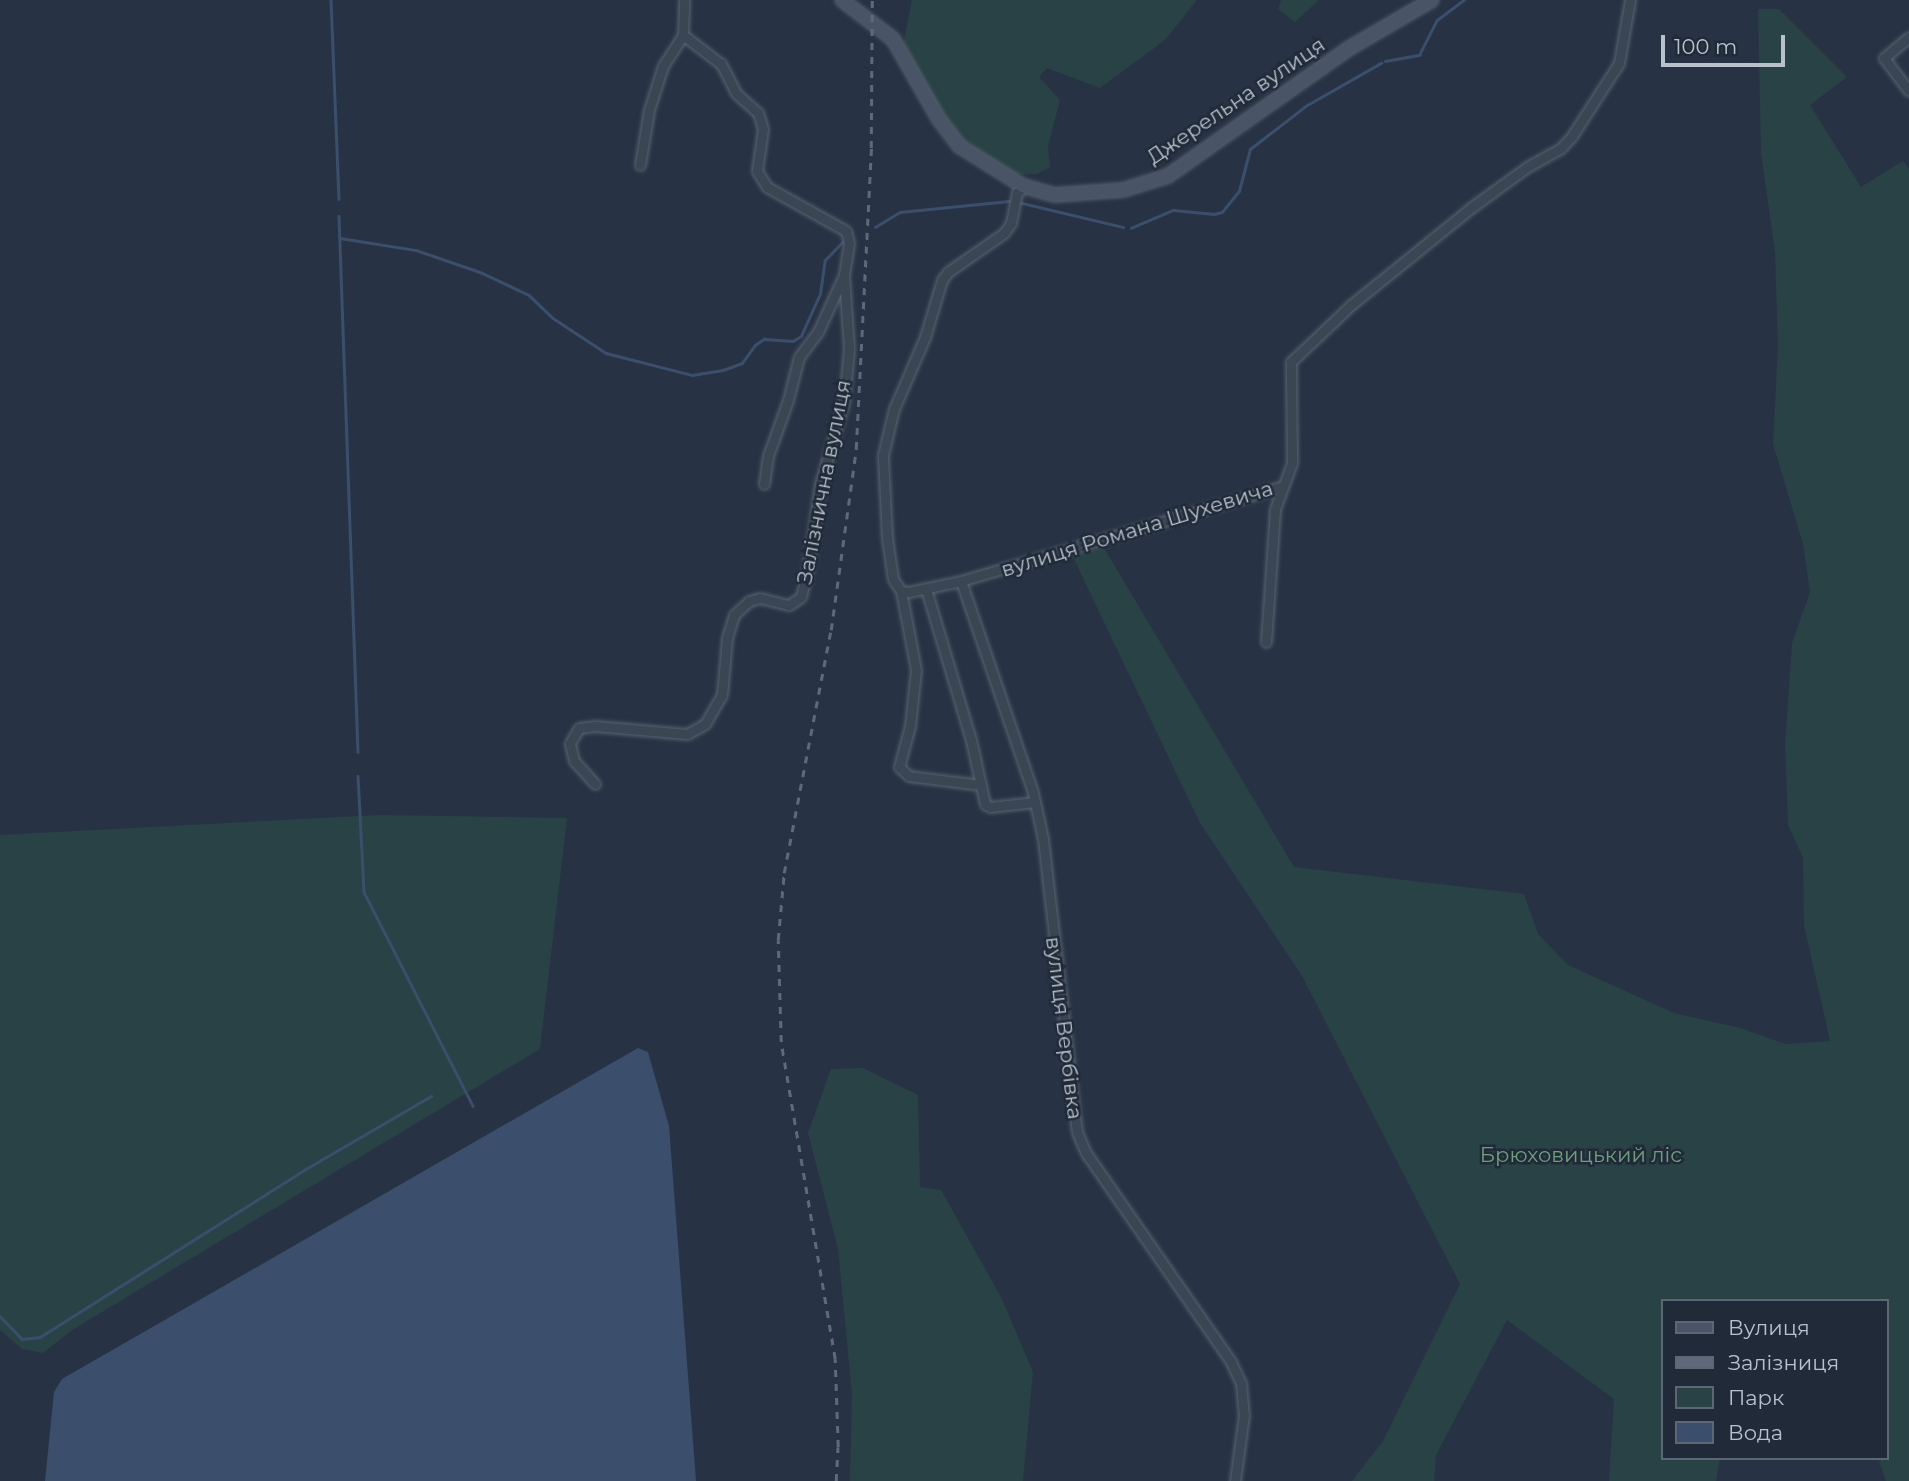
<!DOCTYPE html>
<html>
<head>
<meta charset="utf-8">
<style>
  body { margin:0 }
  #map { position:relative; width:1909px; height:1481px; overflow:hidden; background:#273344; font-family:Montserrat,sans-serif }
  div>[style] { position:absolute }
  .green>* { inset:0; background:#294245 }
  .water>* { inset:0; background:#3b4f6c }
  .stream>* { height:2.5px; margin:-1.25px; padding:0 1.25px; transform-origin:1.25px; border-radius:1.25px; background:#3b4f6c }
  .roads { filter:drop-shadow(0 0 2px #5a6371) drop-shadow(0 0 2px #5a6371) }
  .street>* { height:9px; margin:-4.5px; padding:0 4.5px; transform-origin:4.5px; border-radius:4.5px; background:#3b4654 }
  .secondary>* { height:12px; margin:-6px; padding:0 6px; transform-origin:6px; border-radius:6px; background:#495467 }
  .rail>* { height:2.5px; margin-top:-1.25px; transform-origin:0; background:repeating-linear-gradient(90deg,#5e6a7b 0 7px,transparent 0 14px) }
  span { translate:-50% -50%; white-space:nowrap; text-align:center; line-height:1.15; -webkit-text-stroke:5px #202a39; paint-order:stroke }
  .street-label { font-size:21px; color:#b9c1cd }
  .park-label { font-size:21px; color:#709f7b }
  .legend { position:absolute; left:1661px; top:1299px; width:228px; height:161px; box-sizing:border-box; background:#202a39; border:2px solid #5d6674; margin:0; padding:9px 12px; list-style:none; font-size:21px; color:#b9c1cd }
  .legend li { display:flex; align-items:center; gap:14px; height:35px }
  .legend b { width:35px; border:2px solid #5d6674 }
  .scale { position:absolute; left:1661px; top:35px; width:124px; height:32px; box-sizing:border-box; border:4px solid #b9c1cd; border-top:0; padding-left:9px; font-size:21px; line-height:24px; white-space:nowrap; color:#b9c1cd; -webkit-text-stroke:5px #202a39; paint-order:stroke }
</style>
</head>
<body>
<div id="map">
  <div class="green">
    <div style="clip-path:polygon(912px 0,1197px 0,1165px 40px,1100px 88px,1047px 68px,1039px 77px,1060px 100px,1048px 146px,1050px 167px,1037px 174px,1006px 175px,961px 147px,903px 45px)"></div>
    <div style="clip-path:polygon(1281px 0,1319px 0,1295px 22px,1278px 9px)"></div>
    <div style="clip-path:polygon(1758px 9px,1779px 9px,1847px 77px,1810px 105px,1861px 187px,1903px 161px,1909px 169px,1909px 1481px,1886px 1481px,1878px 1458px,1886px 1458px,1886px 1301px,1662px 1301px,1662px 1458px,1720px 1458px,1716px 1481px,1609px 1481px,1614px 1399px,1507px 1320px,1436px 1455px,1434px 1481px,1352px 1481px,1383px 1441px,1460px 1284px,1302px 976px,1200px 823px,1072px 555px,1104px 548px,1294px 867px,1524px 894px,1538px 934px,1568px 965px,1674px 1013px,1740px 1028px,1786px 1044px,1830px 1041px,1804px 925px,1803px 858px,1788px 825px,1785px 744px,1792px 643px,1810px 592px,1803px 544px,1773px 444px,1778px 345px,1775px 253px,1761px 152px)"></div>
    <div style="clip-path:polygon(379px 815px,567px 818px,540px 1049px,72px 1330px,43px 1353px,22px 1349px,0 1330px,0 835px)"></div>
    <div style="clip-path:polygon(863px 1068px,918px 1095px,920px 1187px,941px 1190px,1001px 1297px,1033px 1372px,1023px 1481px,850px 1481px,852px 1394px,838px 1249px,808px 1133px,831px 1069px)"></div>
  </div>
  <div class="water">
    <div style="clip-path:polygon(638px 1048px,648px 1052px,669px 1126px,696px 1481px,45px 1481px,54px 1392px,62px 1379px)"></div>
  </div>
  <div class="stream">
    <div style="left:331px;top:0;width:199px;rotate:87.7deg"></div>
    <div style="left:1385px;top:61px;width:35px;rotate:-10deg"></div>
    <div style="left:1419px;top:55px;width:39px;rotate:-63deg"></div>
    <div style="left:1437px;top:20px;width:34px;rotate:-37deg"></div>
    <div style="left:1309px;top:104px;width:83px;rotate:-29.7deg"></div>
    <div style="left:1018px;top:202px;width:108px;rotate:13.4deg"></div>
    <div style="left:339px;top:216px;width:536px;rotate:87.97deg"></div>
    <div style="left:875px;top:227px;width:29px;rotate:-31deg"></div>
    <div style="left:900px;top:212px;width:112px;rotate:-5.7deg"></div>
    <div style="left:1131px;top:228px;width:46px;rotate:-23.2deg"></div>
    <div style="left:1173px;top:210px;width:41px;rotate:5.6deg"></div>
    <div style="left:1214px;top:214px;width:8px;rotate:-14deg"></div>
    <div style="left:1222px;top:212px;width:27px;rotate:-51deg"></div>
    <div style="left:1239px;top:191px;width:43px;rotate:-75.3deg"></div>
    <div style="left:1250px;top:149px;width:72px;rotate:-37.7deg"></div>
    <div style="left:340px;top:238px;width:77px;rotate:9deg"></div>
    <div style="left:416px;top:250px;width:68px;rotate:19deg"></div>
    <div style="left:480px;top:272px;width:54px;rotate:25.1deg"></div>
    <div style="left:529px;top:295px;width:33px;rotate:44deg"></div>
    <div style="left:553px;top:318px;width:64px;rotate:33.4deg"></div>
    <div style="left:606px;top:353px;width:89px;rotate:14.3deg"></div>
    <div style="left:692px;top:375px;width:31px;rotate:-9deg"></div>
    <div style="left:723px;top:370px;width:20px;rotate:-20deg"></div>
    <div style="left:742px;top:363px;width:22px;rotate:-54deg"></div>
    <div style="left:755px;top:345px;width:11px;rotate:-34deg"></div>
    <div style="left:764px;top:339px;width:29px;rotate:4deg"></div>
    <div style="left:793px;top:341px;width:9px;rotate:-32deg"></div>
    <div style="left:801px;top:336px;width:46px;rotate:-65.7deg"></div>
    <div style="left:820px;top:294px;width:34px;rotate:-82deg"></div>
    <div style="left:825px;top:260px;width:28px;rotate:-46deg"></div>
    <div style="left:358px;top:776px;width:116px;rotate:87deg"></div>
    <div style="left:364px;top:892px;width:240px;rotate:63deg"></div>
    <div style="left:0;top:1316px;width:32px;rotate:46deg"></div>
    <div style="left:22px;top:1339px;width:18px;rotate:-6deg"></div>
    <div style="left:40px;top:1337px;width:312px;rotate:-32.3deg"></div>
    <div style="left:304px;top:1170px;width:147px;rotate:-30.2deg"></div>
  </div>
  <div class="roads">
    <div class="street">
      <div style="left:1909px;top:37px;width:33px;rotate:140deg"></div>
      <div style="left:1884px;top:58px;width:41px;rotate:52.9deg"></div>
      <div style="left:640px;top:165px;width:56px;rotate:-80.7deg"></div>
      <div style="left:649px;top:110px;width:46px;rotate:-72.3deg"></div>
      <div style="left:663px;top:66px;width:37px;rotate:-57deg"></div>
      <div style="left:683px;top:35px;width:35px;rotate:-88deg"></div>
      <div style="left:764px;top:484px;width:28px;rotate:-82deg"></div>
      <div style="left:768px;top:456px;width:59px;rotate:-70.3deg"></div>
      <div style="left:788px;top:400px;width:44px;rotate:-75.7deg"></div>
      <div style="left:799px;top:357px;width:31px;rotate:-53deg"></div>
      <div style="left:818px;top:332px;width:63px;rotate:-65.5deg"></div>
      <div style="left:961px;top:581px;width:224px;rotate:71.2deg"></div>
      <div style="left:1033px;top:793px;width:47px;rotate:77.7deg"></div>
      <div style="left:1043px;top:839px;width:295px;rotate:83.4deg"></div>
      <div style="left:1077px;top:1132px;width:23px;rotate:67deg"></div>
      <div style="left:1086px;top:1153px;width:254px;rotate:55.2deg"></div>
      <div style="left:1231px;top:1362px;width:23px;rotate:65deg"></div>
      <div style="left:1241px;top:1383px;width:32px;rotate:85deg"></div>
      <div style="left:1244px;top:1415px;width:67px;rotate:97.8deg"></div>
      <div style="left:926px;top:589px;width:158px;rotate:73.4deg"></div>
      <div style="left:971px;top:740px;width:66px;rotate:77.7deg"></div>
      <div style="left:985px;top:804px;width:6px;rotate:31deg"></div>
      <div style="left:990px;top:807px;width:45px;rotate:-6.3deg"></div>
      <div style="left:901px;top:591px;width:7px;rotate:8deg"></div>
      <div style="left:908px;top:592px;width:54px;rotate:-11.7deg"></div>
      <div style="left:961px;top:581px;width:334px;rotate:-16.4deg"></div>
      <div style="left:1266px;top:642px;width:133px;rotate:-86.1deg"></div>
      <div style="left:1275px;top:509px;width:49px;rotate:-69.7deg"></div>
      <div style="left:1292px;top:463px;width:101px;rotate:-90.6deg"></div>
      <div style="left:1291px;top:362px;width:83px;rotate:-43.5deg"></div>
      <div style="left:1351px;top:305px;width:156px;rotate:-39deg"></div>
      <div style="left:1472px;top:207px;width:68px;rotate:-36deg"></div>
      <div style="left:1527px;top:167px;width:39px;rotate:-29deg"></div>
      <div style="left:1561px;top:148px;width:16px;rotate:-47deg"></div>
      <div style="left:1572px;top:136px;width:87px;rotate:-57.2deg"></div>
      <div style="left:1619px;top:63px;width:64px;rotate:-80.1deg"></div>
      <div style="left:595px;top:784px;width:31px;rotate:-132deg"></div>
      <div style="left:574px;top:761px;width:18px;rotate:-103deg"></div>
      <div style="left:570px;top:743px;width:17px;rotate:-59deg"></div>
      <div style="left:579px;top:728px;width:16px;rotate:-7deg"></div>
      <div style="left:595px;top:726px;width:92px;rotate:5deg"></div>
      <div style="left:687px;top:734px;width:21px;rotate:-29deg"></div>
      <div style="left:705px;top:724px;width:34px;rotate:-60deg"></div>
      <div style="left:722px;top:695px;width:57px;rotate:-85deg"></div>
      <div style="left:727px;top:638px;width:24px;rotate:-73deg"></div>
      <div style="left:734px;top:615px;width:21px;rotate:-43deg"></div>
      <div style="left:749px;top:601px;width:11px;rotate:-15deg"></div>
      <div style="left:760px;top:598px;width:30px;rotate:14deg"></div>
      <div style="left:789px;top:605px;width:14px;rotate:-34deg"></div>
      <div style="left:801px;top:597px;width:29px;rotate:-76deg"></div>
      <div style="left:808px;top:569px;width:86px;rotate:-82deg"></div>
      <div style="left:820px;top:484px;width:85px;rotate:-73.7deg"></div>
      <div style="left:844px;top:402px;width:53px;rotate:-84.6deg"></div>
      <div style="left:849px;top:349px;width:74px;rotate:-93.9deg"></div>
      <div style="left:844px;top:275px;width:32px;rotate:-81deg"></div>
      <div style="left:849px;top:243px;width:12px;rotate:-104deg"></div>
      <div style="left:846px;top:231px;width:90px;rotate:-150.9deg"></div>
      <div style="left:767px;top:187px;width:19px;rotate:-122deg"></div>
      <div style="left:757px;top:171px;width:42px;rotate:-81.9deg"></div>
      <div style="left:763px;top:129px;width:17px;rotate:-107deg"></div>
      <div style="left:758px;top:113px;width:30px;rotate:-138deg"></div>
      <div style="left:736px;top:93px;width:33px;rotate:-117deg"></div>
      <div style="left:721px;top:64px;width:48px;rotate:-142.7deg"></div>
      <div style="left:981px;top:785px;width:73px;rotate:-172.9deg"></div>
      <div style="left:909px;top:776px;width:13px;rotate:-138deg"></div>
      <div style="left:899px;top:767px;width:42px;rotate:-75deg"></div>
      <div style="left:910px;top:726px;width:56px;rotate:-83.9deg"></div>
      <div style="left:916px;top:670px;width:80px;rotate:-100.8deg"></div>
      <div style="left:901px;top:591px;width:14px;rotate:-124deg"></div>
      <div style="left:893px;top:579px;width:41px;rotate:-98.3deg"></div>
      <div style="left:887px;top:538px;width:83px;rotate:-92.8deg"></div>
      <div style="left:883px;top:455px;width:47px;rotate:-76.6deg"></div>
      <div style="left:894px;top:409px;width:78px;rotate:-66.7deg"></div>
      <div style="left:925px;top:337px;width:59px;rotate:-73.4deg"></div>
      <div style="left:942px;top:280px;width:10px;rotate:-53deg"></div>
      <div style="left:948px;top:272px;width:68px;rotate:-34.9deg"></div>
      <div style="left:1004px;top:233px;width:12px;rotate:-55deg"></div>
      <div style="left:1011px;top:223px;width:31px;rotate:-79deg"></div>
      <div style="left:1017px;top:193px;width:9px;rotate:-49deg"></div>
    </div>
    <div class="secondary">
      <div style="left:842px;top:0;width:64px;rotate:37.4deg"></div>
      <div style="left:893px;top:39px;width:91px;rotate:60.3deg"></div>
      <div style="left:938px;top:118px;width:35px;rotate:53deg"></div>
      <div style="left:959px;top:146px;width:75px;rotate:32deg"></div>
      <div style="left:1023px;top:186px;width:32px;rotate:16deg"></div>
      <div style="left:1054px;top:195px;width:69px;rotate:-4.1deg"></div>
      <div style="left:1123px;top:190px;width:47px;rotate:-17.3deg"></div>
      <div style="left:1168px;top:176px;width:220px;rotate:-35.2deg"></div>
      <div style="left:1348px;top:49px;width:97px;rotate:-30.3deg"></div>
    </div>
  </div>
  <div class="rail">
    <div style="left:836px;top:1481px;width:34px;rotate:-87deg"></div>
    <div style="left:838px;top:1447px;width:88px;rotate:-92deg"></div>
    <div style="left:835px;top:1359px;width:322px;rotate:-99.7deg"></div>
    <div style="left:781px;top:1042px;width:102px;rotate:-91.7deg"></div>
    <div style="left:778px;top:940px;width:67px;rotate:-84.9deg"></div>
    <div style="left:784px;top:873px;width:248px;rotate:-79.1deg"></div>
    <div style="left:831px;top:630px;width:183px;rotate:-82.1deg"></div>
    <div style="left:856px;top:449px;width:301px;rotate:-87.1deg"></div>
    <div style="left:871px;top:148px;width:148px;rotate:-89.6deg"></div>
  </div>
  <div class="street-label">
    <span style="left:1236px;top:101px;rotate:-34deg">Джерельна вулиця</span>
    <span style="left:824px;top:482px;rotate:-79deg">Залізнична вулиця</span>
    <span style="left:1137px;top:529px;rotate:-17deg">вулиця Романа Шухевича</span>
    <span style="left:1064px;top:1028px;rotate:83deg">вулиця Вербівка</span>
  </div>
  <div class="park-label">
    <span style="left:1581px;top:1155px">Брюховицький ліс</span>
  </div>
  <ul class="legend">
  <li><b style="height:9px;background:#495467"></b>Вулиця</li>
  <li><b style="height:9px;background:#5e6a7b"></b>Залізниця</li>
  <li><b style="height:19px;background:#294245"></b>Парк</li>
  <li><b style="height:19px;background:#3b4f6c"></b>Вода</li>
  </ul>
  <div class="scale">100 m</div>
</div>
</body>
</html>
